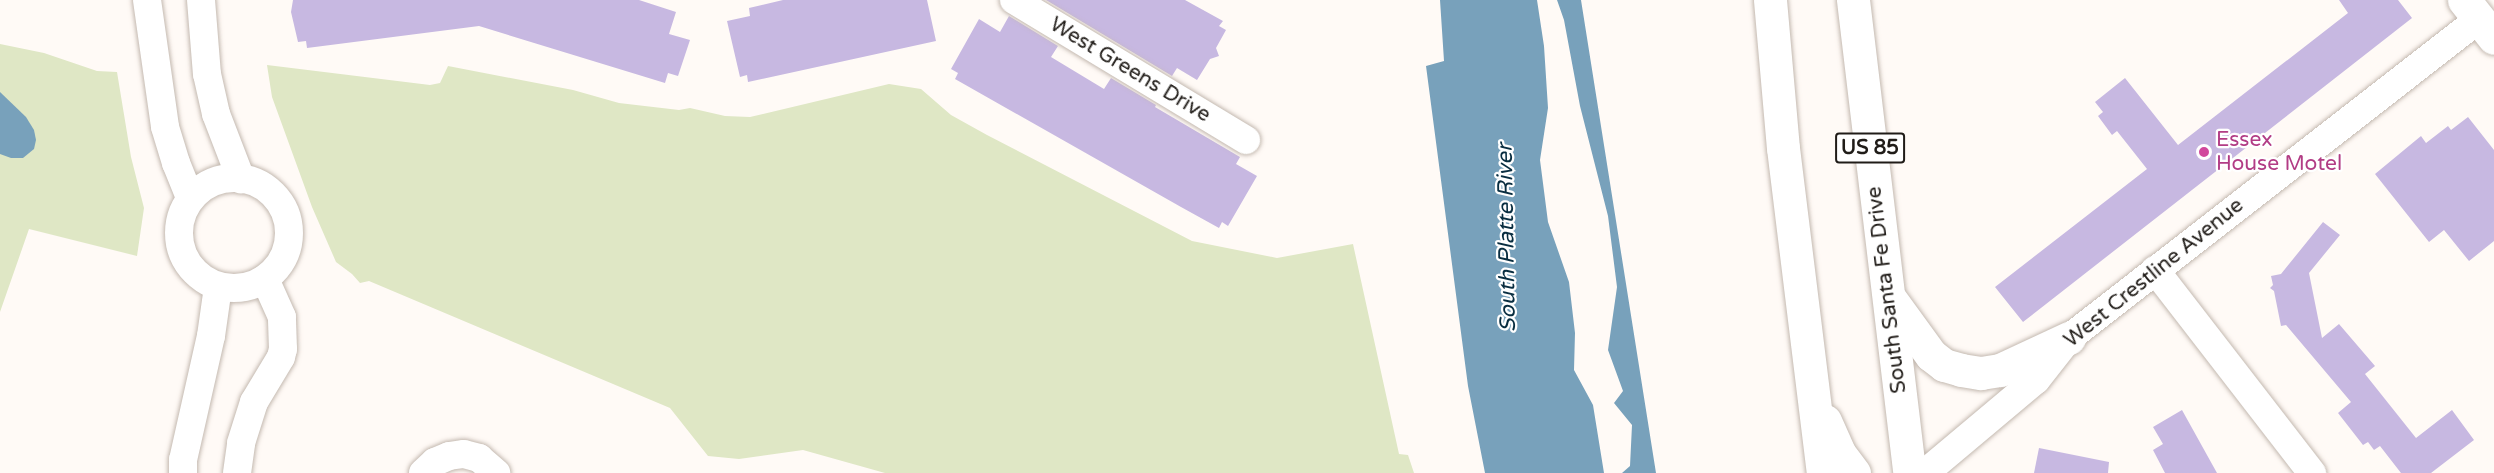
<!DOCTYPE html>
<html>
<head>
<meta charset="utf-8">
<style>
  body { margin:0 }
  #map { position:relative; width:2494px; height:473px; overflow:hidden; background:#fffaf6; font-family:"Varela Round",sans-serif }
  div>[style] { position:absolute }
  .green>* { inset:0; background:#dfe7c5 }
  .water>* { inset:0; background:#78a1bb }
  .building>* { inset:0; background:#c7b8e1 }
  .roads { filter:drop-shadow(0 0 2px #c4b9b0) drop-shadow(0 0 2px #c4b9b0) }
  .street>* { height:28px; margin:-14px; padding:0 14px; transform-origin:14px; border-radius:14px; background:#fff }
  .street>.ring { margin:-14px; padding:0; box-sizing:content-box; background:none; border:28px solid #fff; border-radius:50% }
  .secondary>* { height:33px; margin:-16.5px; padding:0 16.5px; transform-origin:16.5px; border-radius:16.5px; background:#fff }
  .highway>* { height:33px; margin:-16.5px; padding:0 16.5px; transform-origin:16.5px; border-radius:16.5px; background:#fff }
  .dots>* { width:16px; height:16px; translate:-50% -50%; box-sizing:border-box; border:3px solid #fff; border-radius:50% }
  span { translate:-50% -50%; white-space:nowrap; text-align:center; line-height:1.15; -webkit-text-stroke:4.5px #fff; paint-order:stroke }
  .shield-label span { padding:2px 4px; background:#fff; border:2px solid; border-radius:4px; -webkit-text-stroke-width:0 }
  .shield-label { font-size:20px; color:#201c18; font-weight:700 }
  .street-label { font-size:21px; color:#201c18 }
  .hotel-label { font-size:21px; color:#b23c85 }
  .left { translate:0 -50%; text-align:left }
  .water-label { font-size:22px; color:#082d40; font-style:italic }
</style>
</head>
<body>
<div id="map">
  <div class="green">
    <div style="clip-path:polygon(0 44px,44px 53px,97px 71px,117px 72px,131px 157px,144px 208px,137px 256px,29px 229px,0 312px)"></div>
    <div style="clip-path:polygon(267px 65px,430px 85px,440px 83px,448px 66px,573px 90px,619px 103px,679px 110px,690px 108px,725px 116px,750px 117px,889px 84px,921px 89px,951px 115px,987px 135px,1192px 241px,1277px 258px,1353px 244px,1399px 454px,1408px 455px,1414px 473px,885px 473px,803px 450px,739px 459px,708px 456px,670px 408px,369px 281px,360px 283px,352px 274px,336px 262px,312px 207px,272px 97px)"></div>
  </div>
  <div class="water">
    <div style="clip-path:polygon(1440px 0,1537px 0,1544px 46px,1548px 108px,1540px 160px,1548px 222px,1569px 282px,1575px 333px,1574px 370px,1593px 405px,1604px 473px,1485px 473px,1468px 386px,1426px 66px,1444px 61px)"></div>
    <div style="clip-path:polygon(1557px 0,1581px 0,1656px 473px,1622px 473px,1630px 466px,1632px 425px,1614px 403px,1623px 391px,1608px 350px,1617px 287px,1608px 216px,1580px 106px,1564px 20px)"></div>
    <div style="clip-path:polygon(0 92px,26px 117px,34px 130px,36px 140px,34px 149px,23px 158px,11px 158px,0 154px)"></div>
  </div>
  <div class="building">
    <div style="clip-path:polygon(293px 0,639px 0,676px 12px,669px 34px,690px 40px,678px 76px,668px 73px,665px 83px,479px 26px,307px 48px,306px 41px,298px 42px,291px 12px)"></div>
    <div style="clip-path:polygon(783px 0,927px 0,936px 41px,748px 82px,747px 75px,740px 77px,727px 21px,750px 16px,749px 8px)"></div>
    <div style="clip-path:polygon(1046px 0,1185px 0,1223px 21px,1219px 26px,1226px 30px,1216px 48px,1219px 56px,1210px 59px,1197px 80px,1177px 68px,1172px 76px)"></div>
    <div style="clip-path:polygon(2339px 0,2398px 0,2412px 18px,2023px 322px,1995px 287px,2147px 169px,2117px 131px,2112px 135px,2098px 116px,2103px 112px,2095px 102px,2125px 78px,2178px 145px,2348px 13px)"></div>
    <div style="clip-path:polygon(1009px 16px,1058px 46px,1051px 57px,1104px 89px,1111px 78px,1156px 105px,1155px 107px,1240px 157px,1236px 164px,1257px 176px,1228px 226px,1222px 222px,1219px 228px,1181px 207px,955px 79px,958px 73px,951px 69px,979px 19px,1000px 32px)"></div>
    <div style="clip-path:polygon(2468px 117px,2494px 150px,2494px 241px,2469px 261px,2444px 230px,2429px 242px,2375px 174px,2421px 136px,2426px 143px,2448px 126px,2451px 130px)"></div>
    <div style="clip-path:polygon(2323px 222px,2340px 235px,2309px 273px,2322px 338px,2339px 324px,2375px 366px,2365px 374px,2416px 438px,2452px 410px,2474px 440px,2431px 473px,2401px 473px,2380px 446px,2374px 450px,2368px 442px,2363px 445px,2338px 413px,2351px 402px,2286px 325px,2281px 326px,2274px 291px,2270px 288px,2273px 285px,2271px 276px,2281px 274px)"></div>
    <div style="clip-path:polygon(2182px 410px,2217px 473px,2165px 473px,2153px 450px,2163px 444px,2153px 427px)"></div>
    <div style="clip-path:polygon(2039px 448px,2109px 462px,2108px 473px,2034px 473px)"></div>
  </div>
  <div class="roads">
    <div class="street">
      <div style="left:147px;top:0;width:128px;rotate:81.9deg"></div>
      <div style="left:165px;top:127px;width:38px;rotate:73deg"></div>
      <div style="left:176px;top:163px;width:37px;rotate:68deg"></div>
      <div style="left:201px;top:0;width:74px;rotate:85.4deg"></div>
      <div style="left:207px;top:74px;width:41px;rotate:77.3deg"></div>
      <div style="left:216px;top:114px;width:70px;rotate:69deg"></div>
      <div style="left:1014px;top:0;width:271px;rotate:31.1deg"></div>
      <div class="ring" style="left:179px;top:178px;width:82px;height:82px"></div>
      <div style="left:2155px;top:270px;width:257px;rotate:52.3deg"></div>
      <div style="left:183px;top:473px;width:13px;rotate:-90deg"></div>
      <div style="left:183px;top:460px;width:127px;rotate:-77.3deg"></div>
      <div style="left:211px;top:336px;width:49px;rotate:-81.9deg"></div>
      <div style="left:237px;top:473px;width:30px;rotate:-82deg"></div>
      <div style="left:241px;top:443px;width:43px;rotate:-72.4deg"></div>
      <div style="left:254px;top:402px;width:52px;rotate:-59deg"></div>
      <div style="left:281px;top:357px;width:8px;rotate:-76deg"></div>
      <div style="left:283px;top:349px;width:32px;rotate:-92deg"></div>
      <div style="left:282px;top:317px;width:42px;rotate:-114.1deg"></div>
      <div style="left:423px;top:473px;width:16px;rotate:-43deg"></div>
      <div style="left:435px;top:462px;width:15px;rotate:-23deg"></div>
      <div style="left:449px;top:456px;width:15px;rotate:-8deg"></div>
      <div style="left:464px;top:454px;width:16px;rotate:15deg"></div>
      <div style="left:479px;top:458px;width:23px;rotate:41deg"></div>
      <div style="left:1925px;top:473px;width:145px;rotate:-40deg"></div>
      <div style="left:2036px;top:380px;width:53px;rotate:-51.8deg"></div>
      <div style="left:2069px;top:338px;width:519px;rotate:-37.88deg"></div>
    </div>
    <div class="secondary">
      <div style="left:2464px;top:0;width:48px;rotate:51.7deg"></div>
    </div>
    <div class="highway">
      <div style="left:1770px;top:0;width:149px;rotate:85deg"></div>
      <div style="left:1783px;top:148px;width:327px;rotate:83deg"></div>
      <div style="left:1853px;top:0;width:476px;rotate:83.2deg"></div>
      <div style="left:1891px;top:300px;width:68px;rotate:54deg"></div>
      <div style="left:1931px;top:355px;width:16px;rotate:38deg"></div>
      <div style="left:1944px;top:365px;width:18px;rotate:16deg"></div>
      <div style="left:1961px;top:370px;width:20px;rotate:9deg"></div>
      <div style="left:1981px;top:373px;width:19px;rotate:-9deg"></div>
      <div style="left:2000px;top:370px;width:76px;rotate:-24.9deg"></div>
      <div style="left:1825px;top:421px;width:35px;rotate:66deg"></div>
      <div style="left:1839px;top:453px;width:25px;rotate:53deg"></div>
    </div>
  </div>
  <div class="dots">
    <div style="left:2204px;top:152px;background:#d1479c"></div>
  </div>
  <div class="shield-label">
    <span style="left:1870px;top:148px">US 85</span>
  </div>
  <div class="street-label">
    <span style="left:1130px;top:70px;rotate:31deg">West Greens Drive</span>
    <span style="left:2154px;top:273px;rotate:-39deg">West Crestline Avenue</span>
    <span style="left:1887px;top:290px;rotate:-97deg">South Santa Fe Drive</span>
  </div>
  <div class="hotel-label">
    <span class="left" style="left:2216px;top:152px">Essex<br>House Motel</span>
  </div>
  <div class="water-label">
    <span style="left:1507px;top:238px;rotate:-91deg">South Platte River</span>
  </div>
</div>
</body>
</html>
